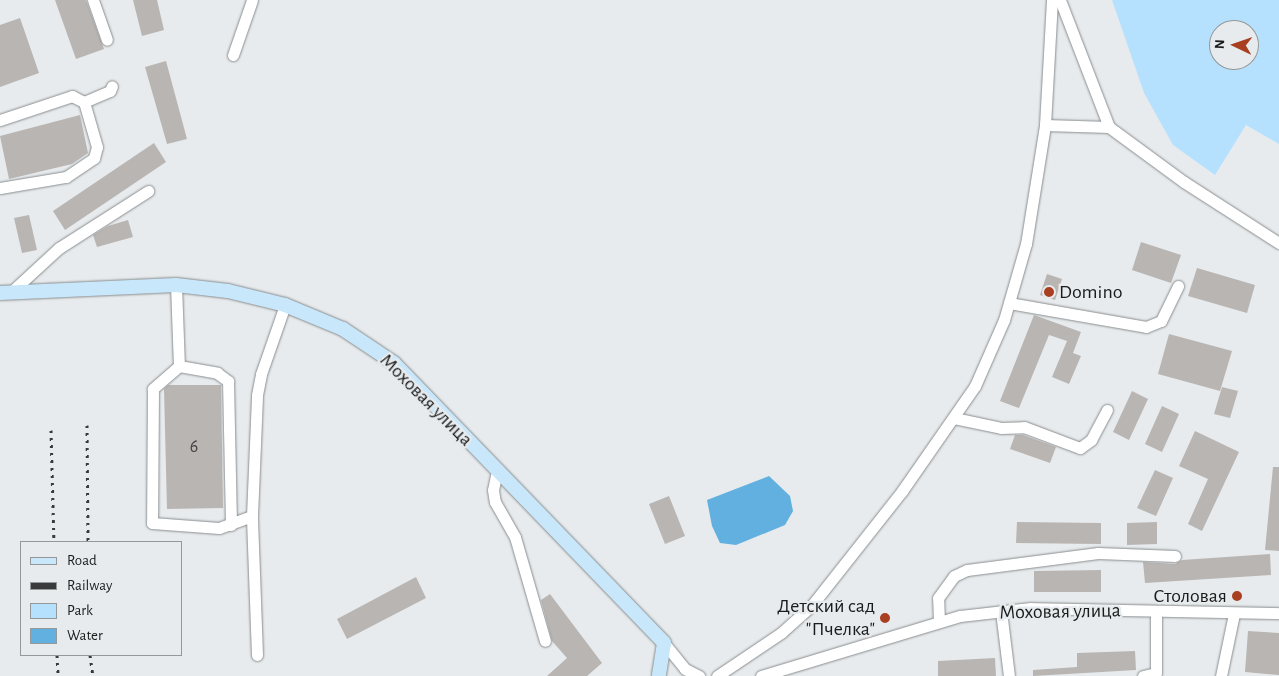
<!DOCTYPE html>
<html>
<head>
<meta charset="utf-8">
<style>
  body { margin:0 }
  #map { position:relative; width:1279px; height:676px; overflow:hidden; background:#e7ebed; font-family:"Alegreya Sans",sans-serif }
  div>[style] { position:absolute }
  .green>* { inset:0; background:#b6e1fe }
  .water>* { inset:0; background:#61b0e0 }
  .building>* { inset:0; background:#b9b5b3 }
  .roads { filter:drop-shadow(0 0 1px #8a8d8f) drop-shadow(0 0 1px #8a8d8f) }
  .minor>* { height:11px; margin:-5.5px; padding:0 5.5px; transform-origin:5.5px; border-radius:5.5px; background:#fff }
  .major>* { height:14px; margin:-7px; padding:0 7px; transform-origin:7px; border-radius:7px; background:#c9e7fb }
  .rail>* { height:3px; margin-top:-1.5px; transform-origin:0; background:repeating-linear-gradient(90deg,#393a3b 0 2.5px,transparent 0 7.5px) }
  .dots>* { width:14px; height:14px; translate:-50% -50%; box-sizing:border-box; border:2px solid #e7ebed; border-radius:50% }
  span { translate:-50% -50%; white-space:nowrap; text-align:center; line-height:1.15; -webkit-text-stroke:4.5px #e7ebed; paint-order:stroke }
  .number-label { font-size:18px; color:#424242 }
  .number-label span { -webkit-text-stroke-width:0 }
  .poi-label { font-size:20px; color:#1a1b1c }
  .left { translate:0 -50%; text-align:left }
  .right { translate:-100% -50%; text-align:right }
  .street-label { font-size:20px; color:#1a1b1c }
  .legend { position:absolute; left:20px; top:541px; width:162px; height:115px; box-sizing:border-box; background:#e7ebed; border:1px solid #959899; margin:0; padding:6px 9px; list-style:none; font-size:15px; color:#1a1b1c }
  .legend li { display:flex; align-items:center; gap:10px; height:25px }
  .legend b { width:25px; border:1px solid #959899 }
  .north { position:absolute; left:1209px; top:20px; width:50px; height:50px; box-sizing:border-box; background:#e7ebed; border:1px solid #959899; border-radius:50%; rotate:273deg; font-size:14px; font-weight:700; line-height:20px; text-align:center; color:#1a1b1c }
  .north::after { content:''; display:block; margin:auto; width:18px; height:22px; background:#a83f21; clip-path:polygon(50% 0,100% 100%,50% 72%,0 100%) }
</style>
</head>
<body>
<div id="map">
  <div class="green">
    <div style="clip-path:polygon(evenodd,1112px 0,1279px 0,1279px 144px,1246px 125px,1215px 175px,1173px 145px,1144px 93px,1112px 0,1219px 30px,1249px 30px,1249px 60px,1219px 60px,1219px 30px)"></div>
  </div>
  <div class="water">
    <div style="clip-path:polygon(769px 476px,790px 496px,793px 511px,785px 525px,736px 545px,720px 543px,712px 526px,707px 500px)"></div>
  </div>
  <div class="building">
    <div style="clip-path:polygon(55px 0,86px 0,104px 49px,76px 59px)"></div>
    <div style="clip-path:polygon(133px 0,157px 0,164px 30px,142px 36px)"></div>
    <div style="clip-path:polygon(20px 18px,39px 73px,0 87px,0 25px)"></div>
    <div style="clip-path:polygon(166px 61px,187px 139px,167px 144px,145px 67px)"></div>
    <div style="clip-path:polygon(80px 115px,88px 153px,72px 164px,9px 179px,0 136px)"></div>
    <div style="clip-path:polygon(154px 143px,166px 162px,65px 230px,53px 211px)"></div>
    <div style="clip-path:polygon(29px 215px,37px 250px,22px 253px,14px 218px)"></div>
    <div style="clip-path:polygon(128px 220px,133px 237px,97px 247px,93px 235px,108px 226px)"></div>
    <div style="clip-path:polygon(1141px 242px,1181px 255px,1171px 283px,1132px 270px)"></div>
    <div style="clip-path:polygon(1197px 268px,1255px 285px,1247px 313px,1188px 296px)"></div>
    <div style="clip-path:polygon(1047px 274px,1062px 279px,1055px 300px,1040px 295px)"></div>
    <div style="clip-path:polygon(1034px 315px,1081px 332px,1073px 353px,1081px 356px,1069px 384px,1052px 377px,1067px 341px,1049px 335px,1019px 408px,1000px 401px)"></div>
    <div style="clip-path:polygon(1169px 334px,1232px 351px,1220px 391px,1158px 374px)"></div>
    <div style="clip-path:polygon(168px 385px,221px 385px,223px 508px,167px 509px,164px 389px)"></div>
    <div style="clip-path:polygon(1222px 387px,1238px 391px,1230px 418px,1214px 414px)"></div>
    <div style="clip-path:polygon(1132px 391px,1148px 399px,1129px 440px,1113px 432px)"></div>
    <div style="clip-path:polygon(1162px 406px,1179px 414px,1162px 452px,1145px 444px)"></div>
    <div style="clip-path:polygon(1195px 431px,1239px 452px,1202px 531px,1188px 524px,1208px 479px,1179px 466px)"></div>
    <div style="clip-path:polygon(1015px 435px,1023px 435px,1056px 447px,1050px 463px,1010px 449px)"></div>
    <div style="clip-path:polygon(1273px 467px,1279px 467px,1279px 551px,1265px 550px)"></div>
    <div style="clip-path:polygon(1155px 470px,1173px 478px,1156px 516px,1137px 508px)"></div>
    <div style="clip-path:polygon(669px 496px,685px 536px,665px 544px,649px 504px)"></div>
    <div style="clip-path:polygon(1017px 522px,1101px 523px,1101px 544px,1016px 543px)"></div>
    <div style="clip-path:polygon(1157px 522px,1157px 544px,1127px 545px,1127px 523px)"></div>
    <div style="clip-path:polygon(1270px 554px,1271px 575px,1145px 583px,1143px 562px,1175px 564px,1182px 560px)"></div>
    <div style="clip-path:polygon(1101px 570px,1101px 592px,1034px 592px,1034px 571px)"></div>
    <div style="clip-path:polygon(416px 577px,426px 598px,347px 639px,337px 619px)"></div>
    <div style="clip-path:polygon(550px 594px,602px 663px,587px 676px,547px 676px,567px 658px,552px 641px,541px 600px)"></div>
    <div style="clip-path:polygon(1248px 631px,1279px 633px,1279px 675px,1245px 672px)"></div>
    <div style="clip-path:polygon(1135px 651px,1136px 670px,1033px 676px,1033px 670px,1077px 667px,1077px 653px)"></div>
    <div style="clip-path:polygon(995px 658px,996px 676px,938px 676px,938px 661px)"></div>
  </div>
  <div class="roads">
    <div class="minor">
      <div style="left:93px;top:0;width:42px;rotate:70.7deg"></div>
      <div style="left:1060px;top:0;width:136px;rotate:68.9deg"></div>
      <div style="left:1109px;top:127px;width:93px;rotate:36.3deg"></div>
      <div style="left:1184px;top:182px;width:113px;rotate:32.7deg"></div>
      <div style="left:233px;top:55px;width:58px;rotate:-70.9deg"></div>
      <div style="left:0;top:120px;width:76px;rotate:-18.4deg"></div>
      <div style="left:72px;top:96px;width:13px;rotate:27deg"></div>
      <div style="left:1045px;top:125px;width:64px;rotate:1.8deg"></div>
      <div style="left:0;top:188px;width:67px;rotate:-9.5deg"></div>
      <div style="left:66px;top:177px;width:34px;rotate:-34deg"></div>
      <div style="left:94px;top:158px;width:11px;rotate:-75deg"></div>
      <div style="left:97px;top:147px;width:47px;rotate:-106.1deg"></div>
      <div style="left:84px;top:102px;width:28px;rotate:-23deg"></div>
      <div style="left:110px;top:91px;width:5px;rotate:-68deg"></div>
      <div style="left:176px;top:285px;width:81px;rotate:87.9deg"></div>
      <div style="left:179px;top:366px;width:39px;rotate:10deg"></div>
      <div style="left:217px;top:373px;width:14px;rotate:36deg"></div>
      <div style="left:228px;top:381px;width:144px;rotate:88.8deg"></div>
      <div style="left:10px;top:293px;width:67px;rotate:-42.6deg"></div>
      <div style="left:59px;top:248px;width:106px;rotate:-32.6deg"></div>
      <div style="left:1009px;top:303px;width:139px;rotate:9.9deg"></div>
      <div style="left:1146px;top:327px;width:16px;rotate:-22deg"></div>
      <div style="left:1161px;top:321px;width:39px;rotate:-64deg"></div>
      <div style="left:179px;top:366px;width:35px;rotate:139deg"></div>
      <div style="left:153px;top:389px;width:134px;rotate:90.4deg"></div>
      <div style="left:152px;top:523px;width:67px;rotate:4.3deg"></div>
      <div style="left:219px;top:528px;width:35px;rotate:-20deg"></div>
      <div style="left:954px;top:418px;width:48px;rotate:12deg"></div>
      <div style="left:1001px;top:428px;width:23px;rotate:-2deg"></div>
      <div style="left:1024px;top:427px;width:60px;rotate:20.6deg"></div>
      <div style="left:1080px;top:448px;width:14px;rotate:-36deg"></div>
      <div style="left:1091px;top:440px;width:34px;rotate:-62deg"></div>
      <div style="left:497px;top:471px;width:19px;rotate:102deg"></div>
      <div style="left:493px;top:490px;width:12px;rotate:81deg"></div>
      <div style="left:495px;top:502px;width:40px;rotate:60.3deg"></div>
      <div style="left:515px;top:537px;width:108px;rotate:73.9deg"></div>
      <div style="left:1001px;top:611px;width:65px;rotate:83deg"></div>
      <div style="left:939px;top:622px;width:24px;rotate:-92deg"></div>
      <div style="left:938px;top:598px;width:27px;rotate:-54deg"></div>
      <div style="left:954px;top:576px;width:14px;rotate:-25deg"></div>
      <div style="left:967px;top:570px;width:132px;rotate:-7.4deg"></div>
      <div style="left:1098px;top:553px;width:77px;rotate:2.2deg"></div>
      <div style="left:664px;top:643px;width:33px;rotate:51deg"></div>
      <div style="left:685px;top:669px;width:16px;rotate:27deg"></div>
      <div style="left:257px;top:655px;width:139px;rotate:-92.1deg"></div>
      <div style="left:252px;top:516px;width:121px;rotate:-87.6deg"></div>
      <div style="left:257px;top:395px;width:21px;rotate:-79deg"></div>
      <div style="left:261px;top:374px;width:73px;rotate:-70.8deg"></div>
      <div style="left:717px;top:676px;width:77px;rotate:-33.9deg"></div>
      <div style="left:781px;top:633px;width:42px;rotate:-42.1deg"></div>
      <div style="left:812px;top:605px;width:145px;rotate:-51.7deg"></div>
      <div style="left:902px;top:491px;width:128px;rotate:-55.2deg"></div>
      <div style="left:975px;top:386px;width:72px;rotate:-66.3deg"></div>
      <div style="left:1004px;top:320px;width:79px;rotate:-73.9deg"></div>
      <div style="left:1026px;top:244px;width:121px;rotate:-80.9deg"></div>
      <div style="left:1045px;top:125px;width:125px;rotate:-86.8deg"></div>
      <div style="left:761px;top:676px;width:208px;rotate:-16.8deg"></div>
      <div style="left:960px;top:616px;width:71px;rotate:-6.4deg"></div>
      <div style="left:1031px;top:608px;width:248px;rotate:1.2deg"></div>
      <div style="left:1143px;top:676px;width:13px;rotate:-13deg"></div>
      <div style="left:1156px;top:673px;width:62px;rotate:-90deg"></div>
      <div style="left:1221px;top:676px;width:63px;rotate:-78.2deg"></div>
    </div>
    <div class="major">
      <div style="left:0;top:293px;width:176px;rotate:-2.6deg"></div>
      <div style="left:176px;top:285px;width:52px;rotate:6.6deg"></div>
      <div style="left:228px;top:291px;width:59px;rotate:13.8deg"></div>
      <div style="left:285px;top:305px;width:63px;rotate:22.5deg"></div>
      <div style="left:343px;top:329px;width:61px;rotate:33.7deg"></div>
      <div style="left:394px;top:363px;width:389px;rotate:46deg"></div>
      <div style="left:664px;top:643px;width:33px;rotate:99deg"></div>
    </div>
  </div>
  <div class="rail">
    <div style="left:87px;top:425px;width:117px;rotate:89.5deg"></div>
    <div style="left:51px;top:430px;width:112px;rotate:88.5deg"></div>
    <div style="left:57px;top:655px;width:21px;rotate:87deg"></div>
    <div style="left:90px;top:655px;width:21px;rotate:82deg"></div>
  </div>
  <div class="dots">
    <div style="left:1049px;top:292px;background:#a83f21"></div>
    <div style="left:1237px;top:596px;background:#a83f21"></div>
    <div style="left:885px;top:618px;background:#a83f21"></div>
  </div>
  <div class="number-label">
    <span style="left:194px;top:447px">6</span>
  </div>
  <div class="poi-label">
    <span class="left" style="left:1059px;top:292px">Domino</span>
    <span class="right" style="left:1227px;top:596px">Столовая</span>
    <span class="right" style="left:875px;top:618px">Детский сад<br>"Пчелка"</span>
  </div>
  <div class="street-label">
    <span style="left:426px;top:400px;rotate:45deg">Моховая улица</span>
    <span style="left:1060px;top:612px;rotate:-1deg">Моховая улица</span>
  </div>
  <ul class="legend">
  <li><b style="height:6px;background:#c9e7fb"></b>Road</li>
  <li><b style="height:6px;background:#393a3b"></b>Railway</li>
  <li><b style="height:14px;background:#b6e1fe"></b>Park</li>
  <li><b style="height:14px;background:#61b0e0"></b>Water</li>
  </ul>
  <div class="north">N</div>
</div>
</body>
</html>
